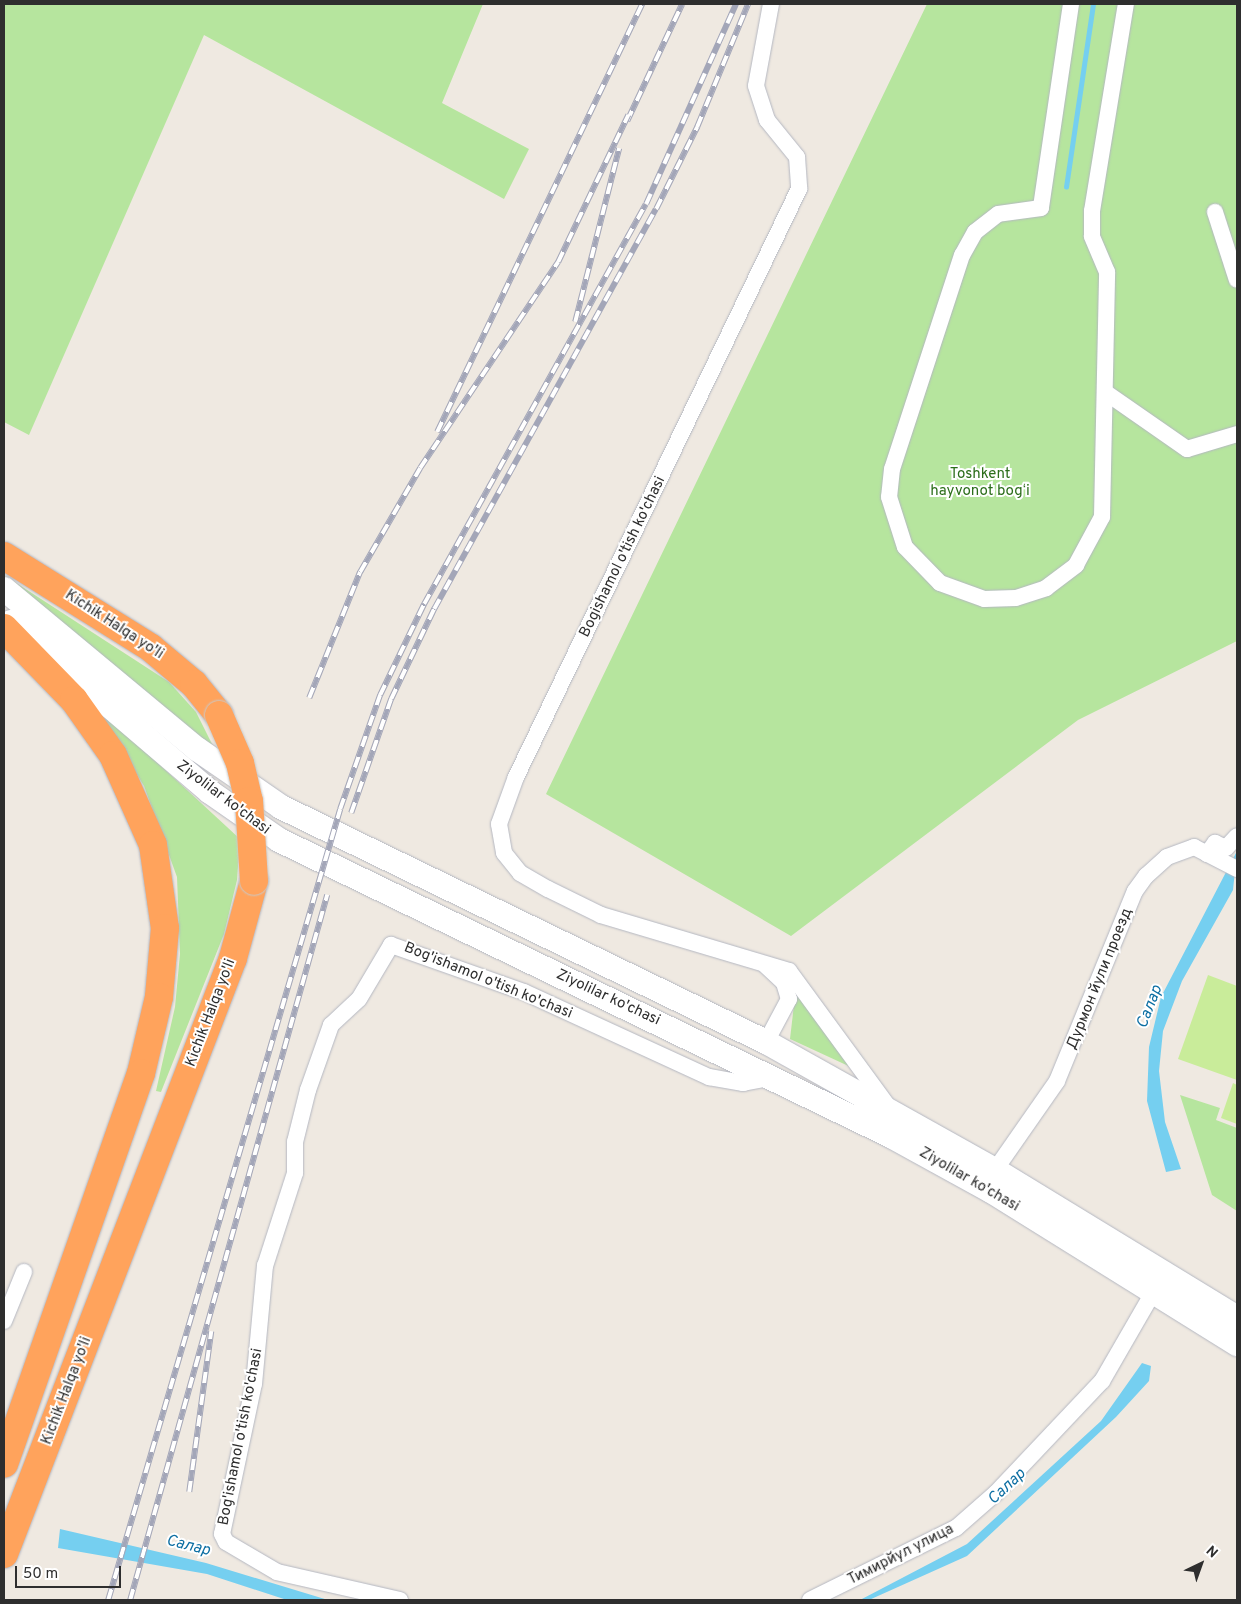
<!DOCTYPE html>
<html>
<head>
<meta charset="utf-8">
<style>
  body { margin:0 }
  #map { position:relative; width:1241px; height:1604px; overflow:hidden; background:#efe9e1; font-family:Overpass,sans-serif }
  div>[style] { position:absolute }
  .green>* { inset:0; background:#b6e59e }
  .pitch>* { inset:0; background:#c9ec9a }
  .water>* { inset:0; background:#75cff0 }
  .stream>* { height:4.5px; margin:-2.25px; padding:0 2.25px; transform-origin:2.25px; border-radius:2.25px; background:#75cff0 }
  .roads { filter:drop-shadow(0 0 1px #b4b7c1) drop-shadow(0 0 1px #b4b7c1) }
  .street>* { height:16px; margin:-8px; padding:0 8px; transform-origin:8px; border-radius:8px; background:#fff }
  .secondary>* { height:24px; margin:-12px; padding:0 12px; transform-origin:12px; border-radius:12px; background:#fff }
  .highway>* { height:28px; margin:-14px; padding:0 14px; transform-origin:14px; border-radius:14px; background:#ffa35c }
  .rail>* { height:5.5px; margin-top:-2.75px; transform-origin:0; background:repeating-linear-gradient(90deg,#fff 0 11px,#a3a6b8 0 22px); box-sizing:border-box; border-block:1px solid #a3a6b8 }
  .bridges { filter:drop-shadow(0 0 1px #c9c9c9) drop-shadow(0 0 1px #c9c9c9) }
  .highway-bridge>* { height:28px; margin:-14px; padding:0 14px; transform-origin:14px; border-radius:14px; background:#ffa35c }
  span { translate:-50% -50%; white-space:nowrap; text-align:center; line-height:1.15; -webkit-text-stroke:4px #fff; paint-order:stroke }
  .park-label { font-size:15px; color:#2c6e1b }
  .street-label { font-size:15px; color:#2e2e2e }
  .water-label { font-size:16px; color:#0d6fa3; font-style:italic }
  .frame { position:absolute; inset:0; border:5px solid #2e2e2e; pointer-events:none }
  .north { position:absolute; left:1176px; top:1539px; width:50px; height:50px; -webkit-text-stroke:4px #fff; paint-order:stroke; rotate:42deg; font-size:14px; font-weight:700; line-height:20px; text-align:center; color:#2e2e2e }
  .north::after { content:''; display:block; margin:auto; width:18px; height:22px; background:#2e2e2e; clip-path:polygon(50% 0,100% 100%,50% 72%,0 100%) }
  .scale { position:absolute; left:15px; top:1566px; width:106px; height:22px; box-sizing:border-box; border:2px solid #2e2e2e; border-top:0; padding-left:6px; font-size:15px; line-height:18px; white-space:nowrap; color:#2e2e2e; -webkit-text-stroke:4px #fff; paint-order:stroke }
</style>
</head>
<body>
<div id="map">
  <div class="green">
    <div style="clip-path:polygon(4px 4px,483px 4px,442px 103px,529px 149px,504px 199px,204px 35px,29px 435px,4px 422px)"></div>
    <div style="clip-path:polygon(927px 4px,1237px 4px,1237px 641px,1078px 720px,791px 936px,546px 794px)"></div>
    <div style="clip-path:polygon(4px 575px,169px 682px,196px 712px,215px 750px)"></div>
    <div style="clip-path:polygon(94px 704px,240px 839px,237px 880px,224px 934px,161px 1092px,156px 1091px,175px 1007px,180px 954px,177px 877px,144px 786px)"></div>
    <div style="clip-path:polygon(787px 977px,855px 1069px,790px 1039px,795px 996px)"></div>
    <div style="clip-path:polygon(1180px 1095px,1220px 1108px,1216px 1120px,1237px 1128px,1237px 1211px,1212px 1195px)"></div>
  </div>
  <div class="pitch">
    <div style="clip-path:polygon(1208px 975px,1237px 986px,1237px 1080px,1178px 1059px)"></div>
    <div style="clip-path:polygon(1233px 1083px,1237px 1085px,1237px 1124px,1221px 1118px)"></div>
  </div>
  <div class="water">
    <div style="clip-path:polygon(1237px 851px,1233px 890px,1182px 981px,1163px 1031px,1159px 1071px,1165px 1122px,1181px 1169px,1166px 1172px,1147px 1101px,1149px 1047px,1161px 997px)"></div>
    <div style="clip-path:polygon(1142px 1363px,1151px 1366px,1149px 1381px,1116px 1417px,967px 1556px,869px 1600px,860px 1600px,967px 1544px,1101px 1421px)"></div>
    <div style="clip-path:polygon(60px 1529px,206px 1563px,328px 1600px,287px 1600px,207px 1574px,58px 1548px)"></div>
  </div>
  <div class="stream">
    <div style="left:1066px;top:187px;width:185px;rotate:-81.6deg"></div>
  </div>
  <div class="roads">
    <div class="street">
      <div style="left:771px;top:4px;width:83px;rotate:100.4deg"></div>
      <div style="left:756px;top:86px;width:36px;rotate:72deg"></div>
      <div style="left:767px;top:120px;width:48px;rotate:51deg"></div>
      <div style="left:797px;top:157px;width:32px;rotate:86deg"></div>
      <div style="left:799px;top:189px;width:653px;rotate:115.7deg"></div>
      <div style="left:516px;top:777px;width:50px;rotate:109.9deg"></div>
      <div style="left:499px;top:824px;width:29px;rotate:80deg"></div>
      <div style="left:504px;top:853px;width:26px;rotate:51deg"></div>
      <div style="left:520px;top:873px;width:32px;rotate:30deg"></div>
      <div style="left:548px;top:889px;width:59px;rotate:26.1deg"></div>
      <div style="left:601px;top:915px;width:196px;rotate:16.6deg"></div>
      <div style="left:789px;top:971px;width:171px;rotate:53.8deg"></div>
      <div style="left:1071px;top:4px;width:206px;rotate:98.4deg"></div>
      <div style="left:1041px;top:208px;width:43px;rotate:172.1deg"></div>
      <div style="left:998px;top:214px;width:29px;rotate:142deg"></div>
      <div style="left:975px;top:232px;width:26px;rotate:119deg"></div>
      <div style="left:962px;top:255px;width:225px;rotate:108.1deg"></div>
      <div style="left:892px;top:469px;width:28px;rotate:96deg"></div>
      <div style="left:889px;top:497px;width:52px;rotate:72.3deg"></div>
      <div style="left:905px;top:547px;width:50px;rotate:45.8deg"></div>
      <div style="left:940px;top:583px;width:47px;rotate:20deg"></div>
      <div style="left:984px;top:599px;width:32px;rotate:-2deg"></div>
      <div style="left:1016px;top:598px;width:32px;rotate:-18deg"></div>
      <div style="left:1046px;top:588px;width:38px;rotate:-37deg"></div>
      <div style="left:1076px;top:565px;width:55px;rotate:-61.6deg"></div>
      <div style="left:1102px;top:517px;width:245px;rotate:-88.8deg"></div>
      <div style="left:1107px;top:272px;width:39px;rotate:-113deg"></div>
      <div style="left:1092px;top:236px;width:25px;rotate:-90deg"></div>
      <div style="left:1092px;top:211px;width:210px;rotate:-80.7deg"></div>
      <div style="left:1215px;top:212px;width:71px;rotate:72.1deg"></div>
      <div style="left:1105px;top:392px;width:100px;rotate:34.8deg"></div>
      <div style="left:1187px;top:449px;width:52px;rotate:-16.7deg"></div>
      <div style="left:1207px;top:854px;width:14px;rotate:-54deg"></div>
      <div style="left:1215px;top:843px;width:12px;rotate:24deg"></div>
      <div style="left:1226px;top:848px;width:16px;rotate:-47deg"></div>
      <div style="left:765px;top:965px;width:26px;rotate:43deg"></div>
      <div style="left:784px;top:983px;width:17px;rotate:73deg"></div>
      <div style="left:789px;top:999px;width:49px;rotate:118.1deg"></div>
      <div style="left:995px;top:1170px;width:108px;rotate:-55.1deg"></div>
      <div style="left:1057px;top:1081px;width:205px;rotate:-67.7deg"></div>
      <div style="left:1135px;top:891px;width:19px;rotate:-54deg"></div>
      <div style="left:1146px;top:876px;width:28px;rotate:-42deg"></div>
      <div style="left:1167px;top:857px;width:29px;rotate:-20deg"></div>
      <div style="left:1194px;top:847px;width:48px;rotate:27.1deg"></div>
      <div style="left:4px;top:1321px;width:53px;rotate:-67.8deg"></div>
      <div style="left:400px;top:1600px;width:126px;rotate:-167.2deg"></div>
      <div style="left:277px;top:1572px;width:59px;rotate:-149.5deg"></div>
      <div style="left:226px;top:1542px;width:9px;rotate:-117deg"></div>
      <div style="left:222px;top:1534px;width:153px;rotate:-78deg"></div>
      <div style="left:254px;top:1384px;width:119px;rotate:-84.7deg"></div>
      <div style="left:265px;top:1266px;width:98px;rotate:-72.1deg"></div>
      <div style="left:295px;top:1173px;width:31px;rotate:-90deg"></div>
      <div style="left:295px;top:1142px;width:54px;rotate:-76deg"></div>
      <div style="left:308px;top:1090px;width:69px;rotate:-70.5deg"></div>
      <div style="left:331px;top:1025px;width:38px;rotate:-43deg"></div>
      <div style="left:359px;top:999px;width:63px;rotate:-59.3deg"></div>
      <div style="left:391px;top:945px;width:141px;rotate:19.5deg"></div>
      <div style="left:524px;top:992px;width:204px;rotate:24.7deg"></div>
      <div style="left:709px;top:1077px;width:35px;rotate:10deg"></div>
      <div style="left:743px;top:1083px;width:31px;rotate:-11deg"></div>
      <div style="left:810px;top:1600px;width:163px;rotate:-26.3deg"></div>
      <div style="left:956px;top:1528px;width:53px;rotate:-41.2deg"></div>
      <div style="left:996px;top:1493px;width:154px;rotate:-46.6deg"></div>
      <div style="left:1102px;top:1381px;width:104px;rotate:-60deg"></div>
    </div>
    <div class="secondary">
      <div style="left:4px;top:589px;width:251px;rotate:39.7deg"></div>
      <div style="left:197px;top:749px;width:102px;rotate:34.6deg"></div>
      <div style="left:281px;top:807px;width:539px;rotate:25.85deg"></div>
      <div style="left:766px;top:1042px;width:262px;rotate:29.2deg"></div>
      <div style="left:995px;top:1170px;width:284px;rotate:31.4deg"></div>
      <div style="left:11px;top:622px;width:262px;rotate:40.5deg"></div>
      <div style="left:210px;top:792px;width:84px;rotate:34.8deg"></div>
      <div style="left:279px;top:840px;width:680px;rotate:25.81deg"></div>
      <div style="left:891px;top:1136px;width:114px;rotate:28.8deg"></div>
      <div style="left:991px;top:1191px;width:290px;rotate:31.9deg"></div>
    </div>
    <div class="highway">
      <div style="left:4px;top:556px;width:173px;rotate:32deg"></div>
      <div style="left:151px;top:648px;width:56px;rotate:39.9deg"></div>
      <div style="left:194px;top:684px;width:40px;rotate:51deg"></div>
      <div style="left:4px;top:628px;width:100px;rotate:45.8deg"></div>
      <div style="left:74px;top:700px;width:67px;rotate:54.7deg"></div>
      <div style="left:113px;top:755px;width:98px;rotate:66deg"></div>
      <div style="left:153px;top:845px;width:84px;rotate:81.8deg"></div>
      <div style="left:165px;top:928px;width:69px;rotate:95deg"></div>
      <div style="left:159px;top:997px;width:78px;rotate:103.3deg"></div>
      <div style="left:141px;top:1073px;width:414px;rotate:109.3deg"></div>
      <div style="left:4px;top:1554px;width:638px;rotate:-68.98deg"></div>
      <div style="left:233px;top:958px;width:80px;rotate:-74.7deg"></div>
    </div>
  </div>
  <div class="rail">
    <div style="left:627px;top:121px;width:129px;rotate:-64.8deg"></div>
    <div style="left:575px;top:322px;width:179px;rotate:-75.8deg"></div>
    <div style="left:437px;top:432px;width:475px;rotate:-64.4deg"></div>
    <div style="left:309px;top:698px;width:136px;rotate:-68deg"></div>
    <div style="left:360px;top:572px;width:120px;rotate:-60deg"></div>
    <div style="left:420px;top:468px;width:248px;rotate:-56.2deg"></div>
    <div style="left:558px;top:262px;width:163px;rotate:-64.5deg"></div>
    <div style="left:351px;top:813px;width:121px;rotate:-70.7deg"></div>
    <div style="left:391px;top:699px;width:100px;rotate:-64.5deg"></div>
    <div style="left:434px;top:609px;width:457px;rotate:-61deg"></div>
    <div style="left:656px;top:209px;width:92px;rotate:-63.4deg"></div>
    <div style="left:697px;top:127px;width:133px;rotate:-67.5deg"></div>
    <div style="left:189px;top:1492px;width:162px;rotate:-82.2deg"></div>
    <div style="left:108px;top:1600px;width:824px;rotate:-73.65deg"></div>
    <div style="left:340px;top:809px;width:121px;rotate:-70.7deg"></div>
    <div style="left:380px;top:695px;width:101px;rotate:-64.2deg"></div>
    <div style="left:424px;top:604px;width:457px;rotate:-61deg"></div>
    <div style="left:646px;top:204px;width:219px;rotate:-65.8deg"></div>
    <div style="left:130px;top:1600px;width:732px;rotate:-74.39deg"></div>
  </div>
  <div class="bridges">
    <div class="highway-bridge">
      <div style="left:219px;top:715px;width:52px;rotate:66.4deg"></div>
      <div style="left:240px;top:763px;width:39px;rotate:77deg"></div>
      <div style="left:249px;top:801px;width:80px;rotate:86.4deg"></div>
    </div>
  </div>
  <div class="park-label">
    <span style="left:980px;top:483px">Toshkent<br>hayvonot bogʻi</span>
  </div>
  <div class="street-label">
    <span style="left:623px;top:557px;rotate:-64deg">Bogishamol o'tish ko'chasi</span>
    <span style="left:114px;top:625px;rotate:33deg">Kichik Halqa yo'li</span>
    <span style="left:223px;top:798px;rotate:37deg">Ziyolilar ko'chasi</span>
    <span style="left:1100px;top:979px;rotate:-68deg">Дурмон йули проезд</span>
    <span style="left:488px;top:981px;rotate:22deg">Bog'ishamol o'tish ko'chasi</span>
    <span style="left:608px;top:998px;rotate:25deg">Ziyolilar ko'chasi</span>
    <span style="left:211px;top:1013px;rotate:-69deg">Kichik Halqa yo'li</span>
    <span style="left:969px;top:1180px;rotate:30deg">Ziyolilar ko'chasi</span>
    <span style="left:67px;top:1391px;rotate:-69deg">Kichik Halqa yo'li</span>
    <span style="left:241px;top:1437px;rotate:-79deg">Bog'ishamol o'tish ko'chasi</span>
    <span style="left:901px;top:1555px;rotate:-27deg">Тимирйул улица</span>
  </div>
  <div class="water-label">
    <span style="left:1150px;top:1007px;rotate:-69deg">Салар</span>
    <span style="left:1007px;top:1487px;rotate:-43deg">Салар</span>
    <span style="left:188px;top:1546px;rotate:14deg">Салар</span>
  </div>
  <div class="frame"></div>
  <div class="north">N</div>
  <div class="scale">50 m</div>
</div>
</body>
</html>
